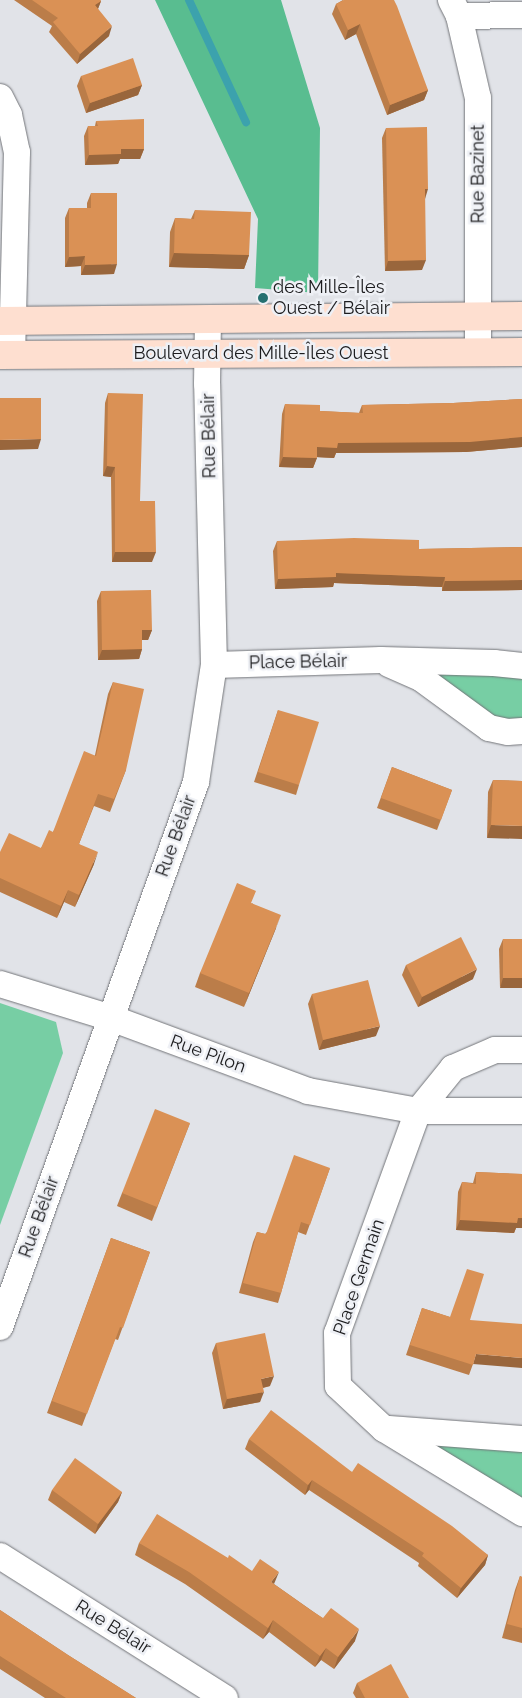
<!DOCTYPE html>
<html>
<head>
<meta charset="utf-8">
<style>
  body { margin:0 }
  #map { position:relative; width:522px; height:1698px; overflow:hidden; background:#e1e3e8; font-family:Raleway,sans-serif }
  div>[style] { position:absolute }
  .green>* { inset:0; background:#77cea4 }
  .forest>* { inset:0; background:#59bd90 }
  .stream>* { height:8px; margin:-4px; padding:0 4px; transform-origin:4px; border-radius:4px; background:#3ca2ad }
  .roads { filter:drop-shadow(0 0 1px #737579) drop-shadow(0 0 1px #737579) }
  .street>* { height:26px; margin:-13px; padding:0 13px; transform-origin:13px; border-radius:13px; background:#fff }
  .secondary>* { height:28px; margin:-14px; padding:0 14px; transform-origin:14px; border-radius:14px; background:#fedfd0 }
  .wall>* { inset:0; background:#bb7d49 }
  .shaded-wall>* { inset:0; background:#99663c }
  .building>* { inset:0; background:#da9155 }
  .dots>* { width:14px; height:14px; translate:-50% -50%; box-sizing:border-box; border:2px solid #eef0f5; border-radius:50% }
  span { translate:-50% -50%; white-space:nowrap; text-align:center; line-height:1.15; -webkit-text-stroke:5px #eef0f5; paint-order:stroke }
  .street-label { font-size:18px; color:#1c1c1e }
  .poi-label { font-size:18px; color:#1c1c1e }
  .left { translate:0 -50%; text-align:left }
</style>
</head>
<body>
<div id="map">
  <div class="green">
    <div style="clip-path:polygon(406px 666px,522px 677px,522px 724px,506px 724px)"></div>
    <div style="clip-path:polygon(0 1003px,56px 1022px,63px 1053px,0 1225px)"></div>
    <div style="clip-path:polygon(424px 1441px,522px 1448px,522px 1499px)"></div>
  </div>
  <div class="forest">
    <div style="clip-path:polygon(155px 0,281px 0,320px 128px,318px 293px,255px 288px,258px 219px)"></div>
  </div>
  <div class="stream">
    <div style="left:189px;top:0;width:135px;rotate:65deg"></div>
  </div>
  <div class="roads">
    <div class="street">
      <div style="left:451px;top:0;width:18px;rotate:63deg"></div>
      <div style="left:459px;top:16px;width:84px;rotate:77deg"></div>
      <div style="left:478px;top:98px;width:254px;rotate:90deg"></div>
      <div style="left:459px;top:16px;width:63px;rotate:-0.9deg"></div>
      <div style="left:0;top:97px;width:20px;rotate:63deg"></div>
      <div style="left:9px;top:115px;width:38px;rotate:78deg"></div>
      <div style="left:17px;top:152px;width:202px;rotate:91.4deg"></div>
      <div style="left:389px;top:664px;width:36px;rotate:24deg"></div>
      <div style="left:422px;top:679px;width:83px;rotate:36.2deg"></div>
      <div style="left:489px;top:728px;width:19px;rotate:12deg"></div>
      <div style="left:508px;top:732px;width:14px;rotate:-4deg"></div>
      <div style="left:214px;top:665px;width:167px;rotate:-1.7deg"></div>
      <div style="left:381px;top:660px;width:113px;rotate:1.5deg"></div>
      <div style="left:494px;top:663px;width:28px;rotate:6deg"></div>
      <div style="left:0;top:984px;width:116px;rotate:17deg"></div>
      <div style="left:111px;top:1018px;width:210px;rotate:20.3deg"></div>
      <div style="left:308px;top:1091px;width:112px;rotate:10.3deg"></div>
      <div style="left:418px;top:1111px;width:104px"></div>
      <div style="left:522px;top:1050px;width:27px;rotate:180deg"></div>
      <div style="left:495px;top:1050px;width:46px;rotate:156.8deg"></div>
      <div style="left:453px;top:1068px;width:55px;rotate:129.1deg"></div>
      <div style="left:418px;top:1111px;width:236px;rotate:110deg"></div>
      <div style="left:337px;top:1333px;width:53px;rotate:88.9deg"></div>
      <div style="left:338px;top:1386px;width:63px;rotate:43.1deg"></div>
      <div style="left:384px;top:1429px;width:162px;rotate:31.3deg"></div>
      <div style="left:0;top:1327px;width:579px;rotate:-70.22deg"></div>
      <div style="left:196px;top:782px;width:118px;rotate:-81.3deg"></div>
      <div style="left:214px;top:665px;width:281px;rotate:-91.4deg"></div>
      <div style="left:207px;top:384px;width:65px;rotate:-89.1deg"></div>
      <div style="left:389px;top:1429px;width:133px;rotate:4.3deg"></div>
      <div style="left:0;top:1556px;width:266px;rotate:32.3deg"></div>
    </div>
    <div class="secondary">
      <div style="left:0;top:321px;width:522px;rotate:-0.55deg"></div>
      <div style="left:0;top:355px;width:522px;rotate:-0.33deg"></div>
    </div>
  </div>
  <div class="wall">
    <div style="clip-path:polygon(14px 0,100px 0,101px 1px,98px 9px,109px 36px,77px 64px,49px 32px,52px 26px)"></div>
    <div style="clip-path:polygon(343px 0,428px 90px,424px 100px,387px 115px,356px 34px,345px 40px,332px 14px,336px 4px)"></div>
    <div style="clip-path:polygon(81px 76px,142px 85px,138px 95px,86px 113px,77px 86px)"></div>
    <div style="clip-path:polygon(96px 121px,144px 149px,140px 159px,120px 159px,118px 164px,85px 165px,84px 136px,88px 126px,95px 126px)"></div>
    <div style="clip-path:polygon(386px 128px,425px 198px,422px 270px,385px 271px,382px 138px)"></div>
    <div style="clip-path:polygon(91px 193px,114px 274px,81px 275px,81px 266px,65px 267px,65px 218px,69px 208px,87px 208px,87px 203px)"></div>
    <div style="clip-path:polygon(195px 210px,249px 255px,244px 269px,169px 267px,170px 232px,175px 218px,191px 219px)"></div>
    <div style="clip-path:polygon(108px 393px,140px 501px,152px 562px,112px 562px,111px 477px,103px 476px,105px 403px)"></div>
    <div style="clip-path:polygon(522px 399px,522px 447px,466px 452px,336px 453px,334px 458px,317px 457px,313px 468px,279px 467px,282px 414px,285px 404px,320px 411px,359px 413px,362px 405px,453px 403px)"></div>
    <div style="clip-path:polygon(277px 541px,419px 549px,522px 547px,522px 590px,442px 591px,442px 587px,334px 583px,333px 587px,275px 589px,273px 551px)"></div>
    <div style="clip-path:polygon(101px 591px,152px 630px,148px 640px,142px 640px,142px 649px,139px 659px,98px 660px,97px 601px)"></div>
    <div style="clip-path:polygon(113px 682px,126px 770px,110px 812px,94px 806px,79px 844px,94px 864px,75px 907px,64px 902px,57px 918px,0 892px,0 852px,41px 848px,53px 832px,95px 755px,108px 694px)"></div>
    <div style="clip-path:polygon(278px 710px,299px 785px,296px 795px,254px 782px)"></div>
    <div style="clip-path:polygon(392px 767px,452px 790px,437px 830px,377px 808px)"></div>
    <div style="clip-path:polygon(493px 780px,522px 781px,487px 838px,488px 792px)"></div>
    <div style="clip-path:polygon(252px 903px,276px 928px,244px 1007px,195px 987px,200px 973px)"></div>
    <div style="clip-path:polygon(503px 939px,522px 939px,500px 988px,499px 949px)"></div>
    <div style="clip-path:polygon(406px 965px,473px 979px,418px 1007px,402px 975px)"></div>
    <div style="clip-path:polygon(312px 994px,376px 1036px,319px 1050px,308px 1004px)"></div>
    <div style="clip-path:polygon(190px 1123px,152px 1221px,117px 1206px,122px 1193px)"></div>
    <div style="clip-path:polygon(330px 1168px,306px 1235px,298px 1232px,281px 1293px,278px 1303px,239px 1293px,253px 1242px,257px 1232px,265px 1234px)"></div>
    <div style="clip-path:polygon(476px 1172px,522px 1174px,522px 1228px,516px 1228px,514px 1233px,456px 1230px,458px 1192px,462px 1182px,473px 1183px)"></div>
    <div style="clip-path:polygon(111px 1238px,150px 1252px,118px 1340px,115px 1339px,82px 1426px,47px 1413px)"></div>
    <div style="clip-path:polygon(422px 1308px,450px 1317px,470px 1320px,473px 1364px,469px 1375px,406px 1355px)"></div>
    <div style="clip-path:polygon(216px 1343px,270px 1386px,263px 1388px,260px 1402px,223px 1409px,212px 1353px)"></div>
    <div style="clip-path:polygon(249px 1439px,352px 1472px,488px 1555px,485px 1565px,457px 1598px,418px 1566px,419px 1563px,309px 1490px,305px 1495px,245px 1449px)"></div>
    <div style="clip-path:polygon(52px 1490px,122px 1492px,118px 1502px,95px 1534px,48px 1500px)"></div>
    <div style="clip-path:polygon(139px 1543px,228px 1558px,274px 1584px,355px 1641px,334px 1669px,321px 1660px,315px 1667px,269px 1632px,263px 1639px,185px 1584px,135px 1555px)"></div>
    <div style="clip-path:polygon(520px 1576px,522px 1577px,522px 1643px,502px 1638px,515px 1590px)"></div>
    <div style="clip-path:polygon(0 1610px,68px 1655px,136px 1698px,45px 1698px,0 1669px)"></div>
    <div style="clip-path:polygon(357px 1683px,409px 1698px,356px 1698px,353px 1693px)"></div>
  </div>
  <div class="shaded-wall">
    <div style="clip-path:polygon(101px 1px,97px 11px,95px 5px)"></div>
    <div style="clip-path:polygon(360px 24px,356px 34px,345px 40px,348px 30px)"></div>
    <div style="clip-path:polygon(112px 26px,109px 36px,77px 64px,80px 54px)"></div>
    <div style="clip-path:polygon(142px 85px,138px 95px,86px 113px,90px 103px)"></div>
    <div style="clip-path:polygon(428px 90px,424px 100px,387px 115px,390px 105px)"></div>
    <div style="clip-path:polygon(121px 149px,144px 149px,140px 159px,120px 159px,118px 164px,85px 165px,89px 155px)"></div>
    <div style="clip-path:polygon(425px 189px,428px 189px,425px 199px)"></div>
    <div style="clip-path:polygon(174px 253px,249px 255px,244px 269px,169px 267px)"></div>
    <div style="clip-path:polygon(85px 256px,81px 266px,65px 267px,69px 257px)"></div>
    <div style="clip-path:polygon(426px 260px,422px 270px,385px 271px,388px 261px)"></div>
    <div style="clip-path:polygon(117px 264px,114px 274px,81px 275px,85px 265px)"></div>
    <div style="clip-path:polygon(522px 437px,522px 447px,466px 452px,336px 453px,334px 458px,314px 457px,317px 447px,338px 443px)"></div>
    <div style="clip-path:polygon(41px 439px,38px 449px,0 450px,0 440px)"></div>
    <div style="clip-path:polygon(283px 457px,317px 458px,313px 468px,279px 467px)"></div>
    <div style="clip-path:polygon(107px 466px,115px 467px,111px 477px,103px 476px)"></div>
    <div style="clip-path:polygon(115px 552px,156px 552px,152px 562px,112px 562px)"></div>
    <div style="clip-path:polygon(336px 573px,445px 577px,442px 587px,334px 583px,333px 587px,275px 589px,278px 579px)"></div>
    <div style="clip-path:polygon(522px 580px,522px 590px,442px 591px,445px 581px)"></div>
    <div style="clip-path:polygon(142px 630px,152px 630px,148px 640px,138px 640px)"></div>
    <div style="clip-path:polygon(142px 649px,139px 659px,98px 660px,102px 650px)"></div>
    <div style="clip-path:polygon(491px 825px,522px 826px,522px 839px,487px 838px)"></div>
    <div style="clip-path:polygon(98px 852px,94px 864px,75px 907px,79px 895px)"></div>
    <div style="clip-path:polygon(68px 890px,64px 902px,57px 918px,61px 906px)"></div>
    <div style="clip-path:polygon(281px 915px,276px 928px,244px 1007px,249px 993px)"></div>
    <div style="clip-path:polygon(477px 969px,473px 979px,418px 1007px,422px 997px)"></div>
    <div style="clip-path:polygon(503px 978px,522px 978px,522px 988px,500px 988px)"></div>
    <div style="clip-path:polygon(380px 1026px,376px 1036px,319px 1050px,323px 1040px)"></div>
    <div style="clip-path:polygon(522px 1218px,522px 1228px,516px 1228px,514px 1233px,456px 1230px,460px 1220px)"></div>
    <div style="clip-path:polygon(476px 1354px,522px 1358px,522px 1368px,473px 1364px)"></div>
    <div style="clip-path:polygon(274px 1376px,270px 1386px,257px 1389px,261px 1379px)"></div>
    <div style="clip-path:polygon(264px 1392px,260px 1402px,223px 1409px,227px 1399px)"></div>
    <div style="clip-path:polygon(312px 1480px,309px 1490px,305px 1495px,308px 1485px)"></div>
    <div style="clip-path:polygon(122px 1492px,118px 1502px,95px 1534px,98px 1524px)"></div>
    <div style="clip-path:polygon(488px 1555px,485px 1565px,457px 1598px,461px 1588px)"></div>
    <div style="clip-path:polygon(279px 1572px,274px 1584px,271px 1582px)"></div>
    <div style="clip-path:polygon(273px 1620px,269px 1632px,263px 1639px,268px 1628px)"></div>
    <div style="clip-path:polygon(359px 1629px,355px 1641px,334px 1669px,338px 1657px)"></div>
    <div style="clip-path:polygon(326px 1648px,321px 1660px,315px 1667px,320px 1656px)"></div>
  </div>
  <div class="building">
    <div style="clip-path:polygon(32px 0,100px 0,101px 1px,95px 5px,112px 26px,80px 54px,53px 22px,58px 18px)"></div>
    <div style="clip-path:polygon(344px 0,394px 0,397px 6px,428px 90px,390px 105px,360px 24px,348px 30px,336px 4px)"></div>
    <div style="clip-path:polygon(133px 58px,142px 85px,90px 103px,81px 76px)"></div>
    <div style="clip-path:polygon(144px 119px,144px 149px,121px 149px,121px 154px,89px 155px,88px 126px,98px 126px,96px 121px)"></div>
    <div style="clip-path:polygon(427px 127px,428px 189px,425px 189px,426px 260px,388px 261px,386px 128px)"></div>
    <div style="clip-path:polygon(91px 193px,117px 193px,117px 264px,85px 265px,85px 256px,69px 257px,69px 208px,91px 208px)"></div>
    <div style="clip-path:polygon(195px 210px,251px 212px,249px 255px,174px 253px,175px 218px,194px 219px)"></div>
    <div style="clip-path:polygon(108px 393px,143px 394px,140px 501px,155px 501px,156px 552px,115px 552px,115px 467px,107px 466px)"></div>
    <div style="clip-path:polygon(0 398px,41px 398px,41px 439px,0 440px)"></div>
    <div style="clip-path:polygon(522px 399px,522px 437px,470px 442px,338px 443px,337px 448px,317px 447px,317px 458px,283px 457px,285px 404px,320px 405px,320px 411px,363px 413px,362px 405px,453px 403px)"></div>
    <div style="clip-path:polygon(354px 538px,419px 540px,419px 549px,522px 547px,522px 580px,445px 581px,445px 577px,336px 573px,336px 577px,278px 579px,277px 541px)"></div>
    <div style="clip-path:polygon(151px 590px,152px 630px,142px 630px,142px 649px,102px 650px,101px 591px)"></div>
    <div style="clip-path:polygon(113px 682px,144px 689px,126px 770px,114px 799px,98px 794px,79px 844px,98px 852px,79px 895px,68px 890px,61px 906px,0 878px,0 852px,9px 833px,41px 848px,49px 830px,53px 832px,84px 751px,96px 756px)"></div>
    <div style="clip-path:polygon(278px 710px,319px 722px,299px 785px,258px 772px)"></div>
    <div style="clip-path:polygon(392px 767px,452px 790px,441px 820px,381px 798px)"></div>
    <div style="clip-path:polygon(493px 780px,522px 781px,522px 826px,491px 825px)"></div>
    <div style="clip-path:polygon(237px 883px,256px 891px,251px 903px,281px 915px,249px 993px,200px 973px)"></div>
    <div style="clip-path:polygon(461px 937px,477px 969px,422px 997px,406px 965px)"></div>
    <div style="clip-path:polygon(503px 939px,522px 939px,522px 978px,503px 978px)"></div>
    <div style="clip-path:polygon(368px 980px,380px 1026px,323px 1040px,312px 994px)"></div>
    <div style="clip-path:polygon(155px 1109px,190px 1123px,157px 1207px,122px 1193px)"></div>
    <div style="clip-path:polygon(294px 1155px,330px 1168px,310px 1225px,301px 1222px,281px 1293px,243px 1283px,257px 1232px,266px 1234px)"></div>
    <div style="clip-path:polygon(476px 1172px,522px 1174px,522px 1218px,518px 1218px,517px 1223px,460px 1220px,462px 1182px,476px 1184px)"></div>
    <div style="clip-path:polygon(111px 1238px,150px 1252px,123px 1328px,120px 1327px,87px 1414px,52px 1401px)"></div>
    <div style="clip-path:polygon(467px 1269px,484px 1274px,470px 1320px,522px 1324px,522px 1358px,476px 1354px,473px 1365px,410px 1345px,422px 1308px,450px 1317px)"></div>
    <div style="clip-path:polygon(265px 1333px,274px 1376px,261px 1379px,264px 1392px,227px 1399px,216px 1343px)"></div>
    <div style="clip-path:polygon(271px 1410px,352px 1472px,358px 1463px,452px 1526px,488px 1555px,461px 1588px,422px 1556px,424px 1553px,312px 1480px,308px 1485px,249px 1439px)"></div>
    <div style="clip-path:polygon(75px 1458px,122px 1492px,98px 1524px,52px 1490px)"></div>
    <div style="clip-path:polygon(157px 1514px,228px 1558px,229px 1555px,252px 1571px,260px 1559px,279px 1572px,271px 1582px,312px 1611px,323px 1618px,331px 1608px,359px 1629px,338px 1657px,326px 1648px,320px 1656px,273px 1620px,268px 1628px,189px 1572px,139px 1543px)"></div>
    <div style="clip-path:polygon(520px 1576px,522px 1577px,522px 1628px,507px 1624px)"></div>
    <div style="clip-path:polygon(0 1610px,68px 1655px,136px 1698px,66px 1698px,0 1656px)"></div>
    <div style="clip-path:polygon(391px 1664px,409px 1698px,365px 1698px,357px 1683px)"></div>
  </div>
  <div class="dots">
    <div style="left:263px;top:298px;background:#257070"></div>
  </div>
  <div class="street-label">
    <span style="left:478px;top:174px;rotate:-90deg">Rue Bazinet</span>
    <span style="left:261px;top:353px">Boulevard des Mille-Îles Ouest</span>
    <span style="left:209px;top:436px;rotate:-91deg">Rue Bélair</span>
    <span style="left:298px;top:662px;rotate:-1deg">Place Bélair</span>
    <span style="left:176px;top:836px;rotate:-70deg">Rue Bélair</span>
    <span style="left:208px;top:1054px;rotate:20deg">Rue Pilon</span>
    <span style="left:39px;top:1217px;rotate:-70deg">Rue Bélair</span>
    <span style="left:359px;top:1277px;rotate:-71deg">Place Germain</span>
    <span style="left:113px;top:1627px;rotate:32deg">Rue Bélair</span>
  </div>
  <div class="poi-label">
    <span class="left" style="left:273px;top:298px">des Mille-Îles<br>Ouest / Bélair</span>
  </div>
</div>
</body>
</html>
